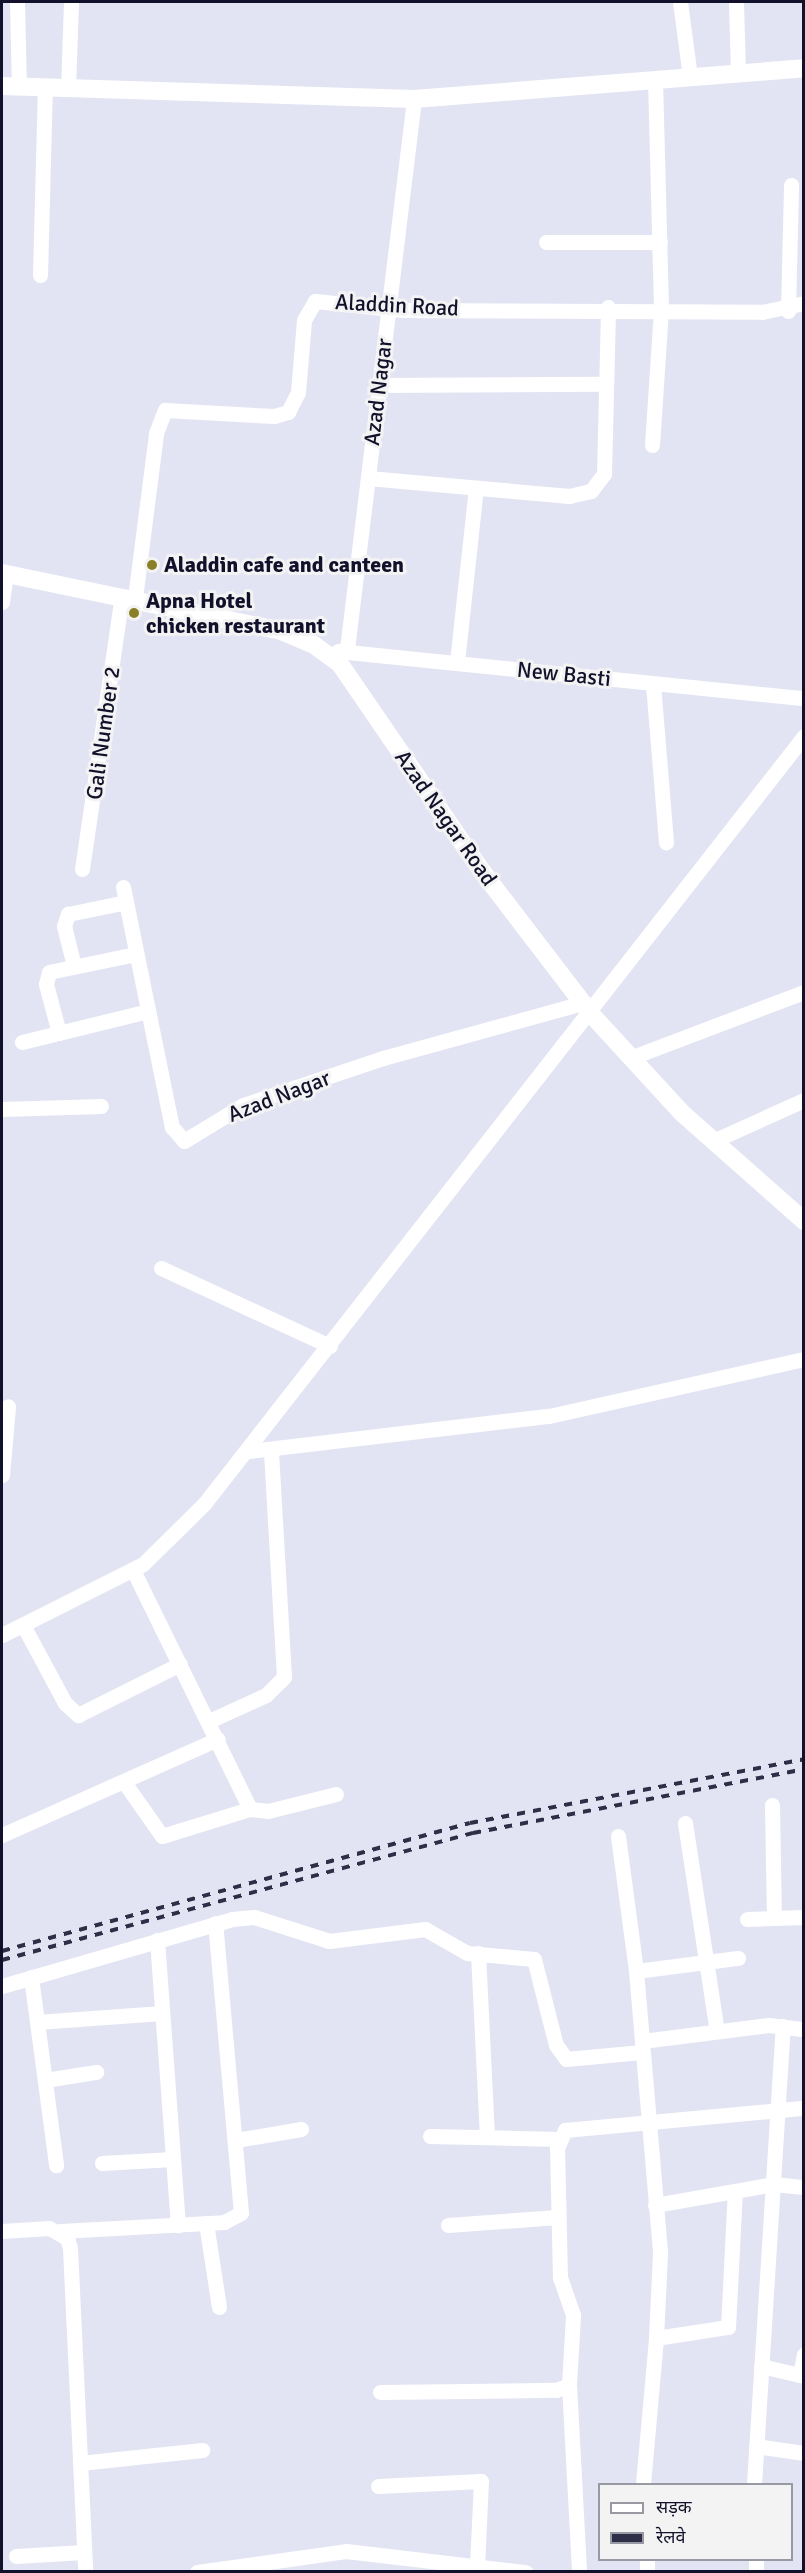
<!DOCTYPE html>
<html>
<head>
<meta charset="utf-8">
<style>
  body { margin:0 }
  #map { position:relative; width:805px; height:2573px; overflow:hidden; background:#e3e4f3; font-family:Signika,"Noto Sans Devanagari",sans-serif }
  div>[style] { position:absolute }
  .minor>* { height:15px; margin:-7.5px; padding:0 7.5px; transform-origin:7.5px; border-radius:7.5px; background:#fff }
  .tertiary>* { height:18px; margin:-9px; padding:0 9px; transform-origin:9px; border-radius:9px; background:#fff }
  .rail>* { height:4px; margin-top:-2px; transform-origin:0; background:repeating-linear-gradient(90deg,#2e2e46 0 8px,transparent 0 16px) }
  .dots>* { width:16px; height:16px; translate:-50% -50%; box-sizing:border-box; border:3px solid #f3f3f3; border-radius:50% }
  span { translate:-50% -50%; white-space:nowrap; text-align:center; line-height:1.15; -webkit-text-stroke:6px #f3f3f3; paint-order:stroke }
  .street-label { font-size:22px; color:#12112b }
  .poi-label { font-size:22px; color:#12112b; font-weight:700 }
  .left { translate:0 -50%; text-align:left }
  .frame { position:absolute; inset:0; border:3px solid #12112b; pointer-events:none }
  .legend { position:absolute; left:598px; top:2483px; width:195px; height:78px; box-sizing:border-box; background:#f3f3f3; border:2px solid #9999a3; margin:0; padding:8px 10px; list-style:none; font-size:18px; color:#12112b }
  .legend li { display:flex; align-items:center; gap:12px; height:30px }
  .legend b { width:30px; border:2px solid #9999a3 }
</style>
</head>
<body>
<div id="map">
  <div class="minor">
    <div style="left:17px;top:2px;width:85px;rotate:88.7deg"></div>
    <div style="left:680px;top:2px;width:76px;rotate:82.4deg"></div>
    <div style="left:736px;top:2px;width:71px;rotate:88.4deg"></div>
    <div style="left:68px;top:89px;width:87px;rotate:-88deg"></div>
    <div style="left:546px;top:242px;width:114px"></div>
    <div style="left:40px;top:275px;width:187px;rotate:-88.5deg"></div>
    <div style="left:788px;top:311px;width:126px;rotate:-88.6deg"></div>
    <div style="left:379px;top:385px;width:227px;rotate:-0.3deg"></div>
    <div style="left:652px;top:445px;width:137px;rotate:-86.2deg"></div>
    <div style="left:661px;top:308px;width:228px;rotate:-91.5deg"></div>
    <div style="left:368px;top:478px;width:202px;rotate:5.1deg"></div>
    <div style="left:569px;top:496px;width:23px;rotate:-13deg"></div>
    <div style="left:591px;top:491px;width:21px;rotate:-53deg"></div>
    <div style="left:604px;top:474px;width:167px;rotate:-88.6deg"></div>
    <div style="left:135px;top:598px;width:166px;rotate:-82.7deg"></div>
    <div style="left:156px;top:433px;width:25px;rotate:-69deg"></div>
    <div style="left:165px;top:410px;width:109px;rotate:3.2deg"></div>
    <div style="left:274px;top:416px;width:15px;rotate:-16deg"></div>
    <div style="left:288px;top:412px;width:22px;rotate:-63deg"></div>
    <div style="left:298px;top:392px;width:72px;rotate:-85.2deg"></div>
    <div style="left:304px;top:320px;width:22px;rotate:-60deg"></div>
    <div style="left:315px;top:301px;width:89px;rotate:5.8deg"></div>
    <div style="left:404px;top:310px;width:358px;rotate:0.3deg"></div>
    <div style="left:762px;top:312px;width:43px;rotate:-12.1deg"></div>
    <div style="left:2px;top:602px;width:29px;rotate:-82deg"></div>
    <div style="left:347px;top:649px;width:554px;rotate:-83.05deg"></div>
    <div style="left:338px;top:651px;width:468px;rotate:5.8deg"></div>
    <div style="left:457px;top:662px;width:175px;rotate:-83.8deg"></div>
    <div style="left:653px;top:684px;width:159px;rotate:85.3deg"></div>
    <div style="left:82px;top:869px;width:276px;rotate:-81.7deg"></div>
    <div style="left:123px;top:887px;width:245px;rotate:78.5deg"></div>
    <div style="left:172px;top:1127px;width:18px;rotate:49deg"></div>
    <div style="left:184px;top:1141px;width:69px;rotate:-31.4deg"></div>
    <div style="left:243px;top:1105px;width:148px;rotate:-18.6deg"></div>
    <div style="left:383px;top:1058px;width:207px;rotate:-15.4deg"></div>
    <div style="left:74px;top:966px;width:41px;rotate:-104deg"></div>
    <div style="left:64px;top:926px;width:13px;rotate:-72deg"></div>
    <div style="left:68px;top:914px;width:59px;rotate:-11.7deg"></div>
    <div style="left:59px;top:1033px;width:51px;rotate:-104.9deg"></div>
    <div style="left:46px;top:984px;width:12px;rotate:-76deg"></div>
    <div style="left:49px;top:972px;width:89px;rotate:-11.7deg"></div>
    <div style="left:22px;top:1042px;width:130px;rotate:-13.8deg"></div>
    <div style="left:630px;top:1058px;width:186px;rotate:-20.8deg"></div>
    <div style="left:2px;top:1109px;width:99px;rotate:-1.7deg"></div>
    <div style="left:713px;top:1141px;width:100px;rotate:-24.3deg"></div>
    <div style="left:161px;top:1268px;width:186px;rotate:24.8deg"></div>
    <div style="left:249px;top:1451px;width:302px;rotate:-6.7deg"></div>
    <div style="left:549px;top:1416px;width:261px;rotate:-12.6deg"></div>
    <div style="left:2px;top:1475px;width:69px;rotate:-85deg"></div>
    <div style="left:133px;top:1570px;width:266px;rotate:63.9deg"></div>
    <div style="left:250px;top:1809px;width:18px;rotate:6deg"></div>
    <div style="left:268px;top:1811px;width:70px;rotate:-14deg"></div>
    <div style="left:23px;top:1625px;width:89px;rotate:61.7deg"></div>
    <div style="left:65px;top:1703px;width:18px;rotate:43deg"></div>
    <div style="left:78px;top:1715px;width:114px;rotate:-26.6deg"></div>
    <div style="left:2px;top:1635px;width:158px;rotate:-26.7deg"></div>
    <div style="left:143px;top:1564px;width:86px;rotate:-44.5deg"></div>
    <div style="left:204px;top:1504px;width:975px;rotate:-52deg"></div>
    <div style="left:209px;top:1721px;width:63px;rotate:-24.5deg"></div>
    <div style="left:266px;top:1695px;width:25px;rotate:-45deg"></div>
    <div style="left:284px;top:1677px;width:228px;rotate:-93.3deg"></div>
    <div style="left:124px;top:1782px;width:66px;rotate:54.9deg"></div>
    <div style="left:162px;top:1836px;width:92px;rotate:-17.1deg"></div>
    <div style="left:772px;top:1805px;width:113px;rotate:89deg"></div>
    <div style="left:685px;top:1823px;width:210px;rotate:81.3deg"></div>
    <div style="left:2px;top:1835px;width:236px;rotate:-24deg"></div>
    <div style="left:618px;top:1836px;width:136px;rotate:82.4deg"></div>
    <div style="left:636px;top:1971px;width:283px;rotate:85.1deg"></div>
    <div style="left:660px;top:2253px;width:85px;rotate:92.7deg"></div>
    <div style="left:747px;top:1919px;width:57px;rotate:-2deg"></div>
    <div style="left:157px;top:1940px;width:286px;rotate:85.8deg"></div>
    <div style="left:478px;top:1953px;width:184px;rotate:87.2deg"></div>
    <div style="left:636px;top:1971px;width:103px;rotate:-7.3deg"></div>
    <div style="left:31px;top:1977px;width:190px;rotate:82.4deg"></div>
    <div style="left:2px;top:1986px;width:240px;rotate:-16.2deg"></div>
    <div style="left:232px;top:1919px;width:22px;rotate:-5deg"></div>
    <div style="left:254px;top:1917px;width:79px;rotate:17.7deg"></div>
    <div style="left:329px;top:1941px;width:97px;rotate:-7.1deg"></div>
    <div style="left:425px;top:1929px;width:48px;rotate:29.7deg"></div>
    <div style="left:467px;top:1953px;width:67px;rotate:5.1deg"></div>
    <div style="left:534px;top:1959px;width:89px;rotate:75.7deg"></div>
    <div style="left:556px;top:2045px;width:17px;rotate:54deg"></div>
    <div style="left:566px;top:2059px;width:76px;rotate:-5.3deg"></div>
    <div style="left:37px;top:2022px;width:125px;rotate:-4.1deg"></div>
    <div style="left:642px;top:2041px;width:128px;rotate:-7.2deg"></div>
    <div style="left:769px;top:2025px;width:35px;rotate:7deg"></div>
    <div style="left:45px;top:2080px;width:52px;rotate:-8.9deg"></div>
    <div style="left:430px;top:2136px;width:129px;rotate:1.3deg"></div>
    <div style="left:236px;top:2140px;width:66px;rotate:-9.6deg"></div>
    <div style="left:102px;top:2163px;width:71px;rotate:-3.2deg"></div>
    <div style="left:655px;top:2205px;width:121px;rotate:-10deg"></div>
    <div style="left:774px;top:2184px;width:30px;rotate:6deg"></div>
    <div style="left:206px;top:2223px;width:85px;rotate:81.2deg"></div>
    <div style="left:448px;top:2225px;width:110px;rotate:-4.2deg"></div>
    <div style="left:2px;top:2231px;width:47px;rotate:-3.7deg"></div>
    <div style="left:49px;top:2228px;width:21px;rotate:29deg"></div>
    <div style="left:67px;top:2238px;width:10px;rotate:73deg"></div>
    <div style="left:70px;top:2248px;width:324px;rotate:87.3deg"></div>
    <div style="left:60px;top:2231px;width:164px;rotate:-3.1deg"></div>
    <div style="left:224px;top:2222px;width:19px;rotate:-28deg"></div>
    <div style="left:241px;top:2213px;width:291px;rotate:-95.1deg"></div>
    <div style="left:761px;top:2366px;width:44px;rotate:13.1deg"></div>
    <div style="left:800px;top:2375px;width:21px;rotate:-79deg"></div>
    <div style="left:569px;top:2385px;width:187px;rotate:86.9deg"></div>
    <div style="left:380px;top:2392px;width:176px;rotate:-0.7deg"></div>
    <div style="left:556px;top:2390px;width:14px;rotate:-21deg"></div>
    <div style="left:569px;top:2385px;width:70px;rotate:-86.7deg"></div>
    <div style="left:573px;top:2315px;width:39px;rotate:-109deg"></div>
    <div style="left:560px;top:2278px;width:130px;rotate:-91.3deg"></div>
    <div style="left:557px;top:2148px;width:20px;rotate:-66deg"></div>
    <div style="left:565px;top:2130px;width:240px;rotate:-5.3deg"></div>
    <div style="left:756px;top:2446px;width:49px;rotate:8.3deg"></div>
    <div style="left:80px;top:2463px;width:123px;rotate:-6.1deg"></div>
    <div style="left:643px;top:2484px;width:147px;rotate:-84.9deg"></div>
    <div style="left:656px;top:2338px;width:73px;rotate:-8.7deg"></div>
    <div style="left:728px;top:2327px;width:136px;rotate:-87.1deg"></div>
    <div style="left:754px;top:2484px;width:459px;rotate:-86.4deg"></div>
    <div style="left:378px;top:2486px;width:103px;rotate:-2.8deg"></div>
    <div style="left:481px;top:2481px;width:84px;rotate:92.7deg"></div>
    <div style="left:16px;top:2556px;width:68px;rotate:-3.4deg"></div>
    <div style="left:647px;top:2560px;width:12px;rotate:90deg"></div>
    <div style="left:756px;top:2560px;width:12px;rotate:90deg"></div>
    <div style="left:197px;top:2572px;width:150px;rotate:-8deg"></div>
    <div style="left:346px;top:2551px;width:181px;rotate:6.7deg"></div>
  </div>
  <div class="tertiary">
    <div style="left:2px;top:86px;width:412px;rotate:1.8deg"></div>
    <div style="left:414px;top:99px;width:391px;rotate:-4.5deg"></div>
    <div style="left:2px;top:573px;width:285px;rotate:11.7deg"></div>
    <div style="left:281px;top:631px;width:36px;rotate:23deg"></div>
    <div style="left:314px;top:645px;width:32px;rotate:36deg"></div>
    <div style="left:340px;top:664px;width:255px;rotate:55.6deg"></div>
    <div style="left:484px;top:874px;width:176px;rotate:52.6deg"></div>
    <div style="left:591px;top:1014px;width:134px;rotate:47.4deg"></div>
    <div style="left:682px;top:1113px;width:163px;rotate:41.5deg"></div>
  </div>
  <div class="rail">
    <div style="left:2px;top:1951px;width:485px;rotate:-15.3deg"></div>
    <div style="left:470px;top:1823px;width:340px;rotate:-10.8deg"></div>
    <div style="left:2px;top:1960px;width:488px;rotate:-15.1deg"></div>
    <div style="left:473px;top:1833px;width:337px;rotate:-10.9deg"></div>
  </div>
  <div class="dots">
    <div style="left:152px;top:565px;background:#8a8027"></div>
    <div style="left:134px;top:613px;background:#8a8027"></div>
  </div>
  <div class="street-label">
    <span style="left:397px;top:305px;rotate:3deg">Aladdin Road</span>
    <span style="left:378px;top:392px;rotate:-83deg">Azad Nagar</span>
    <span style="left:564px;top:674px;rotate:6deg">New Basti</span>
    <span style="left:103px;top:733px;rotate:-82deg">Gali Number 2</span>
    <span style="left:446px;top:818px;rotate:55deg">Azad Nagar Road</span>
    <span style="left:279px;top:1096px;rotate:-21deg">Azad Nagar</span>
  </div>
  <div class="poi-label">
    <span class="left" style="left:164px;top:565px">Aladdin cafe and canteen</span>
    <span class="left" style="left:146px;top:613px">Apna Hotel<br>chicken restaurant</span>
  </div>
  <div class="frame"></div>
  <ul class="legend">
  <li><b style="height:8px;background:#fff"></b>सड़क</li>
  <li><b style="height:8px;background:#2e2e46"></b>रेलवे</li>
  </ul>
</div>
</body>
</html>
